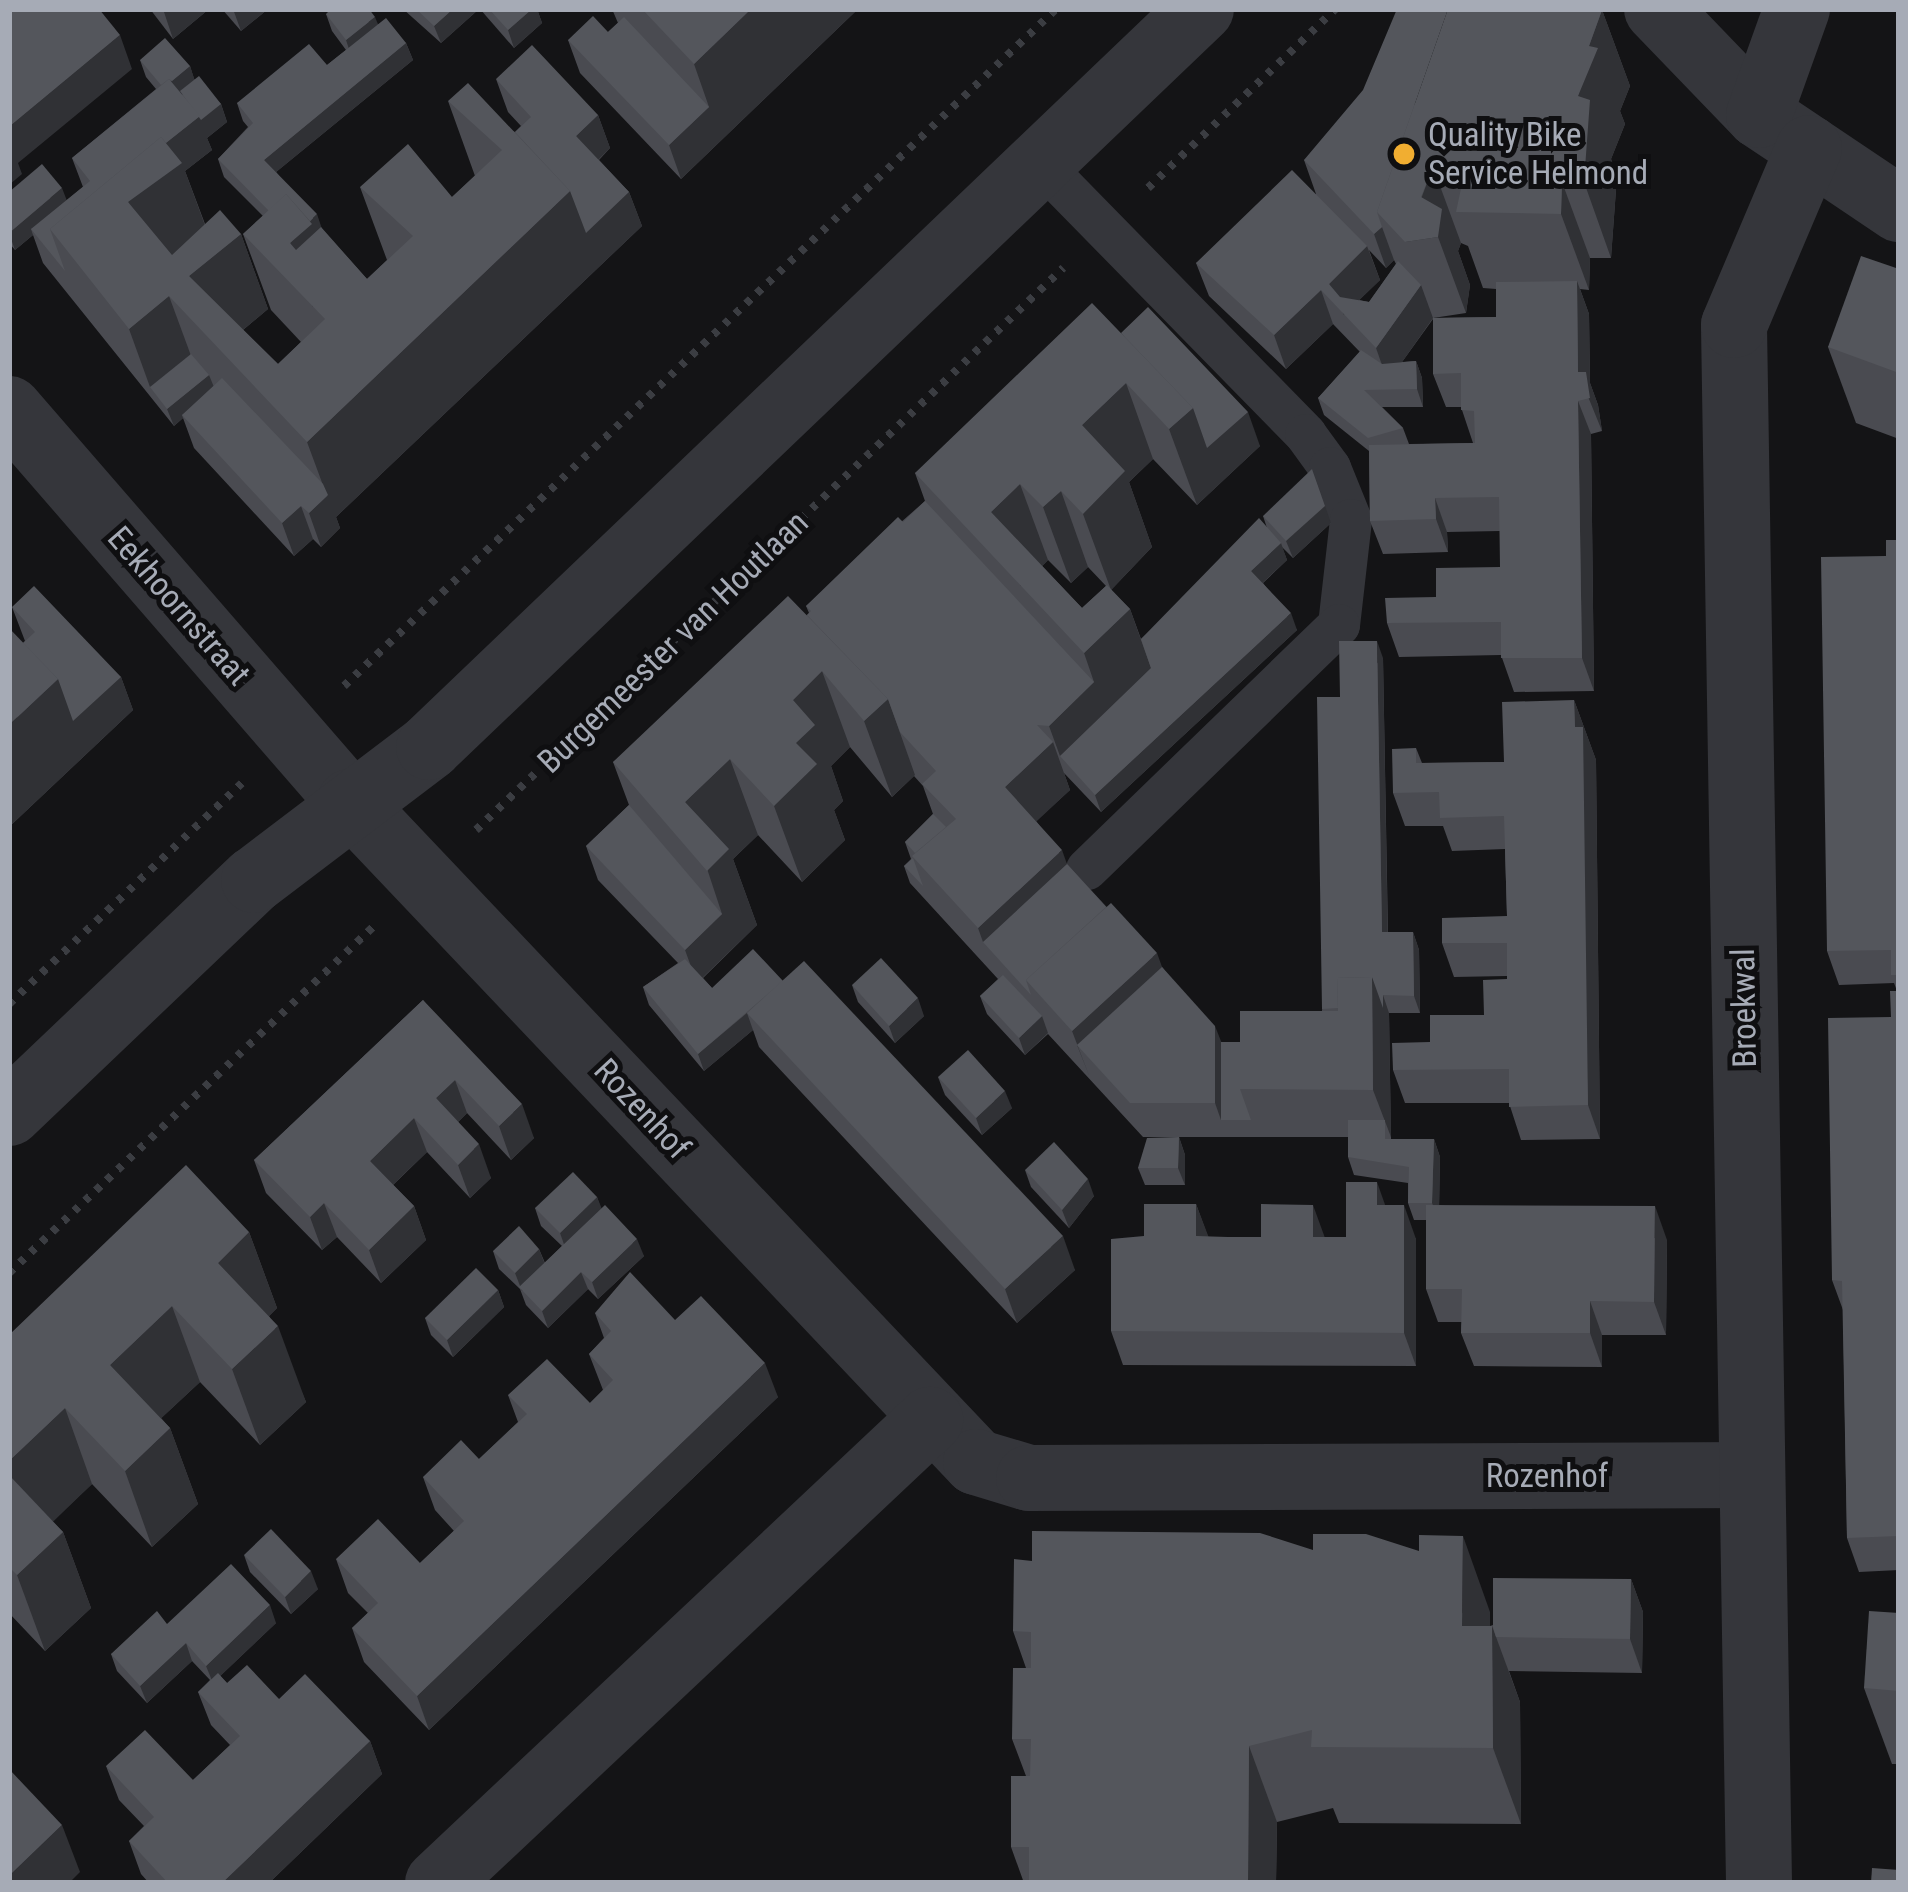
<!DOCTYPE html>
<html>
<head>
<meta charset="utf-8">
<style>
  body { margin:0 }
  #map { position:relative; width:1908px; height:1892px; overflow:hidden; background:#141416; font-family:"Roboto Condensed",sans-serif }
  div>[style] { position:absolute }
  .path>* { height:8px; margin-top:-4px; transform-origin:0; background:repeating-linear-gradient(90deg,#3b3d42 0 6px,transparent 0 15px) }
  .service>* { height:42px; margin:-21px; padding:0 21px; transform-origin:21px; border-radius:21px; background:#35363b }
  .minor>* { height:66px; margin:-33px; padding:0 33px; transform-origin:33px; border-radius:33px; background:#35363b }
  .tertiary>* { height:66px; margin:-33px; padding:0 33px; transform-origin:33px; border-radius:33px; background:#35363b }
  .wall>* { inset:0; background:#4a4b51 }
  .shaded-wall>* { inset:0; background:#303135 }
  .building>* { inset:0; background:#54565c }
  .dots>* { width:33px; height:33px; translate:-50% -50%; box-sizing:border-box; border:6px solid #0f0f11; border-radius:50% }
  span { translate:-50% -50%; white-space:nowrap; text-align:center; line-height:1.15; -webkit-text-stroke:10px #0f0f11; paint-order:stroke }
  .poi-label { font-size:33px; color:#a6abb6 }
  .left { translate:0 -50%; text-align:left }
  .street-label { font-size:33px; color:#a6abb6 }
  .frame { position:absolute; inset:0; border:12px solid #a6abb6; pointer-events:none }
</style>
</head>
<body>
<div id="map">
  <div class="path">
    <div style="left:1148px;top:188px;width:259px;rotate:-43.7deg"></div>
    <div style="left:344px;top:686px;width:982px;rotate:-43.56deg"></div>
    <div style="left:476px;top:830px;width:813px;rotate:-43.75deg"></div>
    <div style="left:9px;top:1004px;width:321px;rotate:-43.5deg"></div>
    <div style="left:9px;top:1273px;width:502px;rotate:-43.55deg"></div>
  </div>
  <div class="service">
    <div style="left:1040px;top:163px;width:380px;rotate:45.6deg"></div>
    <div style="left:1306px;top:435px;width:41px;rotate:54deg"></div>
    <div style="left:1330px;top:468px;width:56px;rotate:68deg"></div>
    <div style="left:1351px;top:520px;width:106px;rotate:96.5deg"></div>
    <div style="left:1339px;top:625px;width:351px;rotate:135.9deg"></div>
  </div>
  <div class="minor">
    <div style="left:1657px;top:9px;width:147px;rotate:46.1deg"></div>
    <div style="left:1759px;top:115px;width:169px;rotate:33.9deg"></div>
    <div style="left:1759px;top:115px;width:113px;rotate:-70.3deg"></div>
    <div style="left:9px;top:409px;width:520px;rotate:49.05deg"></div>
    <div style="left:350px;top:802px;width:910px;rotate:46.51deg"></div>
    <div style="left:976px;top:1462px;width:55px;rotate:16.8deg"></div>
    <div style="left:1029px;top:1478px;width:722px;rotate:-0.24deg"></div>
    <div style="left:438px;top:1883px;width:676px;rotate:-43.26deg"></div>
    <div style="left:1759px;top:1883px;width:1558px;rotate:-90.92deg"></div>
    <div style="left:1734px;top:325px;width:192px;rotate:-67deg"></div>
  </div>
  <div class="tertiary">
    <div style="left:9px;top:1113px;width:338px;rotate:-43.6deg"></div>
    <div style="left:254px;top:880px;width:220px;rotate:-37.2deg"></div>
    <div style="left:429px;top:747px;width:1068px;rotate:-43.71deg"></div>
  </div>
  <div class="wall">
    <div style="clip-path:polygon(150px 9px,209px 9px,173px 39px)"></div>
    <div style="clip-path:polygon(222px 9px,268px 9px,241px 31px)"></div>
    <div style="clip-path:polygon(403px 9px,479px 9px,441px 43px)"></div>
    <div style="clip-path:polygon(480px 9px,537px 9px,542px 23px,514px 48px)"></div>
    <div style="clip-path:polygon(612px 9px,858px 9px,681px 179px,580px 73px,568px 40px,608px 32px,618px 23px)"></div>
    <div style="clip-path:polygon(evenodd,1602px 10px,1630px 86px,1620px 111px,1625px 124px,1611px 159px,1617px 176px,1611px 258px,1590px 258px,1589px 290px,1580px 289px,1589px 314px,1590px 383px,1598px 405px,1602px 431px,1591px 434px,1594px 691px,1514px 692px,1501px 655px,1399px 657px,1387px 623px,1436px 597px,1500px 567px,1500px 531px,1447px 532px,1448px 552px,1383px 554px,1370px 521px,1369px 451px,1324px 415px,1318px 398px,1360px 352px,1333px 324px,1286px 369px,1209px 296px,1196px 263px,1316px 194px,1304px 160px,1602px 10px,1461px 243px,1468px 246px,1483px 288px,1496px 289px,1496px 317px,1433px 318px,1466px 313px,1470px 285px,1458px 251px,1461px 243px,1602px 10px,1369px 250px,1386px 268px,1394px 260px,1396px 264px,1369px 302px,1359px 300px,1380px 280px,1369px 250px,1602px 10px,1433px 319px,1433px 374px,1446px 407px,1461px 407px,1473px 443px,1409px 444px,1403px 428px,1382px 407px,1423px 407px,1422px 378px,1416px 361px,1402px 362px,1433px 319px)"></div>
    <div style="clip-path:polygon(326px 14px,378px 24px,406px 43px,413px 60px,276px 172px,322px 229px,367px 279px,387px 260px,360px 187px,452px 197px,475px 176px,448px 101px,515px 132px,521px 126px,508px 112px,496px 79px,598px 115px,610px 148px,599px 160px,629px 192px,642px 226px,336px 517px,340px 528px,321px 547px,313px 539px,294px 556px,194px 448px,183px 418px,174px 426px,43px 263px,33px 235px,15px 250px,9px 243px,9px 192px,67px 200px,83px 187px,72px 158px,156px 89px,146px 77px,140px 60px,190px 66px,194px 79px,221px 104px,227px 122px,207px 138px,212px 150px,185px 171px,205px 224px,241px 234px,268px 309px,243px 330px,278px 364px,301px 342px,271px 310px,243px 234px,263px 216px,224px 177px,218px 159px,248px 127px,243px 121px,237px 103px,327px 65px,346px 50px,332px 31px)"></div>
    <div style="clip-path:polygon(1899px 269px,1899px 439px,1856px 423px,1828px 347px)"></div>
    <div style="clip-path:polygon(evenodd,1121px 333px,1260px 446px,1197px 505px,1153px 459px,1129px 482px,1152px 547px,1111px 590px,1130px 609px,1141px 639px,1267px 528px,1263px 516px,1331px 523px,1293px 558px,1282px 547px,1287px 560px,1263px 583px,1297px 630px,1101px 812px,1064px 773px,1070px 790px,1036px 821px,1067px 864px,1162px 967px,1221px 1042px,1240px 1042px,1322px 1011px,1340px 697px,1383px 658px,1388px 932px,1413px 932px,1419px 950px,1420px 1013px,1389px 1013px,1391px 1139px,1434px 1139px,1440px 1157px,1439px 1205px,1667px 1240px,1666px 1335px,1602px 1335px,1602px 1367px,1474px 1366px,1461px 1333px,1462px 1322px,1438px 1322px,1426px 1289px,1426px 1220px,1414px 1220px,1408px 1203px,1408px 1183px,1354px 1175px,1348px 1157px,1348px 1137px,1143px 1137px,1048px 1034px,1025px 1055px,987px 1014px,980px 996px,998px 979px,910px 883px,904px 866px,911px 859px,905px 842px,933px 814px,923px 786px,914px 776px,892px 797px,850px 747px,831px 766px,843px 801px,834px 810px,845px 840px,802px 882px,758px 835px,733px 859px,757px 925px,703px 978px,712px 988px,783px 981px,1075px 1270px,1017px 1323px,759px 1047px,753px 1030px,704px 1071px,649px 1005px,643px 987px,678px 963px,598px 880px,586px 846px,629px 805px,613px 762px,807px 615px,809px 613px,806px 606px,925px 501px,915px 473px,1121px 333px,1048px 560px,1071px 583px,1088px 567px,1106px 586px,1082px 608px,1042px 566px,1048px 560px)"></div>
    <div style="clip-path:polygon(1899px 540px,1899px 1570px,1859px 1572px,1847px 1538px,1843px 1310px,1832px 1280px,1897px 991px,1894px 983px,1839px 985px,1827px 951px,1886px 556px)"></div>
    <div style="clip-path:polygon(12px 607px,121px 677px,133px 710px,9px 827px,23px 643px,25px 641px)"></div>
    <div style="clip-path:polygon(1574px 700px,1596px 760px,1600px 1139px,1521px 1140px,1509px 1103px,1405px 1103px,1393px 1070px,1430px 1042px,1484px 1015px,1507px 979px,1507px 976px,1454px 977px,1442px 943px,1507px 916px,1505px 849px,1452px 851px,1443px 826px,1405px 826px,1393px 793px,1416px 748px,1422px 763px,1504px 762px)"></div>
    <div style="clip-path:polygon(852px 985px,924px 1016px,895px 1043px,858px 1002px)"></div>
    <div style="clip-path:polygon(423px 1000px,534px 1138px,511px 1160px,467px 1113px,458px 1122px,491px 1178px,470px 1198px,427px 1152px,393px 1185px,414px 1206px,426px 1240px,381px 1283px,337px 1237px,322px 1250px,266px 1193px,254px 1160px)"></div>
    <div style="clip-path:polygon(938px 1077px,1012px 1108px,982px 1135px,945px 1095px)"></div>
    <div style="clip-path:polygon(1179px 1137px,1185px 1155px,1185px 1185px,1145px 1185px,1138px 1168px)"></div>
    <div style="clip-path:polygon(1025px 1170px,1094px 1196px,1069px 1228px,1031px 1187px)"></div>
    <div style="clip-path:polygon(597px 1197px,601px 1209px,644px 1256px,598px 1299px,588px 1289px,548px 1328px,526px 1305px,520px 1289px,499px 1269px,493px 1251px,539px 1249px,545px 1263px,562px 1246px,541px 1226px,535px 1208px)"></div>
    <div style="clip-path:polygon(1196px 1204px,1208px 1237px,1346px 1237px,1385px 1205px,1416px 1239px,1416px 1366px,1123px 1365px,1111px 1331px,1144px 1236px)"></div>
    <div style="clip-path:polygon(249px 1232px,277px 1308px,269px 1316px,306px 1402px,260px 1445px,200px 1382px,172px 1408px,161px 1418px,170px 1428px,198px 1504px,152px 1547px,92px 1484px,60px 1514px,52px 1521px,63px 1532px,91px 1608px,45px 1651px,9px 1613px,9px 1335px)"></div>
    <div style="clip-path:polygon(498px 1290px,504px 1307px,453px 1357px,431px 1335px,425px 1318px)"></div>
    <div style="clip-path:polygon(595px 1313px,675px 1320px,778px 1397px,429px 1730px,364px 1662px,352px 1628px,368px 1613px,348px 1593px,336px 1559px,420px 1563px,454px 1531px,435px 1510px,423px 1477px,479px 1459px,518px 1422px,508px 1395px,590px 1403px,603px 1390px,589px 1354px,604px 1338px)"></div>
    <div style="clip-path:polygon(244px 1555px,318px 1589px,291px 1614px,250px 1572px)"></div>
    <div style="clip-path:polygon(1631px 1579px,1643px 1612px,1642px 1673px,1509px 1671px,1520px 1702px,1521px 1824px,1339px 1823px,1333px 1808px,1277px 1822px,1276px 1883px,1024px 1883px,1011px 1847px,1026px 1776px,1012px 1739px,1026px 1668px,1013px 1631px,1490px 1612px,1490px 1626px)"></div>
    <div style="clip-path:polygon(1899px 1613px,1899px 1764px,1892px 1764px,1864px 1688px)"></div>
    <div style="clip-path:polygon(276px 1623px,220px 1676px,227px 1683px,279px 1699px,370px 1741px,382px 1774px,269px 1883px,149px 1883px,141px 1874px,129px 1841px,144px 1826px,119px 1800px,106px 1766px,193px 1780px,230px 1745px,211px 1725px,198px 1692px,210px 1680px,192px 1661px,147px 1703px,117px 1671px,111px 1654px,167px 1624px)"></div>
  </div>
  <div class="shaded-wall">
    <div style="clip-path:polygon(163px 9px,209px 9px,173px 39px)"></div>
    <div style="clip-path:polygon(233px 9px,268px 9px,241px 31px)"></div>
    <div style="clip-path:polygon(453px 9px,479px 9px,441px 43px,434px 26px)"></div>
    <div style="clip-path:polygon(532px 9px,537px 9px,542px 23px,514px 48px,508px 30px)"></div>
    <div style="clip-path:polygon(751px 9px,858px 9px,681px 179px,669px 145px,709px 107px,694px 64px)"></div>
    <div style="clip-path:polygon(1602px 10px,1630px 86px,1620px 111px,1625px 124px,1611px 159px,1617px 176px,1611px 258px,1584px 182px,1578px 96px,1589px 46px)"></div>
    <div style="clip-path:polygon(375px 17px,382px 34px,352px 58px,346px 40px)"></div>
    <div style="clip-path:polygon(120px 35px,132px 69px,18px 163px,22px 174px,9px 185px,9px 127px)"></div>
    <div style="clip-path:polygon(406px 43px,413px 60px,270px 177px,264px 160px)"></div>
    <div style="clip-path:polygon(190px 66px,196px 84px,178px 98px,163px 88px)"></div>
    <div style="clip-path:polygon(221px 104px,227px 122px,207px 138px,212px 150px,185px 171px,210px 239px,156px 278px,128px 202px,135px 167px,200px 116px)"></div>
    <div style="clip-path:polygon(598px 115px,610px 148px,588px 170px,576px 136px)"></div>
    <div style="clip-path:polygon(1433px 167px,1461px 243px,1458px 251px,1470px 285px,1466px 313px,1438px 237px,1405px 242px)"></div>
    <div style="clip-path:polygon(1562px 182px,1590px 258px,1589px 290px,1561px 214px)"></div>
    <div style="clip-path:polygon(62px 188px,69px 206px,31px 229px,33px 235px,15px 250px,9px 233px)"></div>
    <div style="clip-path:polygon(570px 191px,629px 192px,642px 226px,336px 517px,340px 528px,321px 547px,309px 513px,327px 496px,307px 442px)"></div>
    <div style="clip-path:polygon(317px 214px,323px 232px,313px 307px,290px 243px)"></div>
    <div style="clip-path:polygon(1382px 227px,1394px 260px,1386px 268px,1374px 234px)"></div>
    <div style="clip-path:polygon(241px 234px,268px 309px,220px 349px,189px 276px)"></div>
    <div style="clip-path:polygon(1367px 246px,1380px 280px,1344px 315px,1329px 284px)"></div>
    <div style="clip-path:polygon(1577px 281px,1589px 314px,1590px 383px,1598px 405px,1602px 431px,1578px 372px)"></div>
    <div style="clip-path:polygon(1421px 285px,1433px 318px,1388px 382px,1376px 348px)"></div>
    <div style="clip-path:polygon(1321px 290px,1333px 324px,1286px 369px,1274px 335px)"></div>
    <div style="clip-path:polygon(169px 296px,197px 372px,150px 387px,129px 329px)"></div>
    <div style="clip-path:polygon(1416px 361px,1422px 378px,1423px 407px,1417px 389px)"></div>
    <div style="clip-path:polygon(209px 375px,216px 392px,182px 415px,183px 418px,174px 426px,167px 409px)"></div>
    <div style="clip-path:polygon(1126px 383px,1153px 459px,1129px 482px,1152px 547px,1111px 590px,1083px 514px,1082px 425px)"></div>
    <div style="clip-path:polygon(1578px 401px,1591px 434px,1594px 691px,1582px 658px)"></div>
    <div style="clip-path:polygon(1193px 408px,1248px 412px,1260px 446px,1197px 505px,1169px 429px)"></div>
    <div style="clip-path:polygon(1312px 469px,1331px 523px,1293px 558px,1286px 541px)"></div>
    <div style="clip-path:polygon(1020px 484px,1048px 560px,1021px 586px,991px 512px)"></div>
    <div style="clip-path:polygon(1061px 491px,1088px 567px,1071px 583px,1043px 507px)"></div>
    <div style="clip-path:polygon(1435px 498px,1447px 532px,1448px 552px,1436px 519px)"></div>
    <div style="clip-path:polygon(301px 506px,313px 539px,294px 556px,282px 523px)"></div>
    <div style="clip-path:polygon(1281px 543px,1287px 560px,1257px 588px,1251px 571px)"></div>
    <div style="clip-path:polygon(1130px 609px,1157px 685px,1060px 756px,1049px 726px,1094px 682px,1084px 653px)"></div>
    <div style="clip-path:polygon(1291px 613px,1297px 630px,1101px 812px,1095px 795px)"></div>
    <div style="clip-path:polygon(1377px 641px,1383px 658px,1388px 949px,1382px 932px)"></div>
    <div style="clip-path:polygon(822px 671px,850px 747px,831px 766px,843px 801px,834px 810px,845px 840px,802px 882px,774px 806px,796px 743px,793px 700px)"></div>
    <div style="clip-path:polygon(121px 677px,133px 710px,9px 827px,9px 725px,58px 679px)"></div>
    <div style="clip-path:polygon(888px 699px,915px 775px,892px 797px,864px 721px)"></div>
    <div style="clip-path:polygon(1574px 700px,1596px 760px,1600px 1139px,1588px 1105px)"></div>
    <div style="clip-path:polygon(1053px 742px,1070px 790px,1022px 835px,1005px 787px)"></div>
    <div style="clip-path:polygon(730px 759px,758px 835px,733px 859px,757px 925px,697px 983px,685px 950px,722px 914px,685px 802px)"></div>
    <div style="clip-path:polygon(1062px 850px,1079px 898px,983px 942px,978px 928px)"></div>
    <div style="clip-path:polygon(1413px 932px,1419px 950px,1420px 1013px,1414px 996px)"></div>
    <div style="clip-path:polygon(1157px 953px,1174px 1000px,1077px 1045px,1090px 1078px,1072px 1031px)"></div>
    <div style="clip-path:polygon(1372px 977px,1383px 995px,1389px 1013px,1391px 1137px,1373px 1090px)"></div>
    <div style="clip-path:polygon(784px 982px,747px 1013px,753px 1030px,704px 1071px,698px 1054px)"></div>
    <div style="clip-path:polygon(918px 998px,924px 1016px,895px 1043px,889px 1026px)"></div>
    <div style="clip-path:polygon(1042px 1016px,1048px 1033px,1025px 1055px,1019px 1038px)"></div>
    <div style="clip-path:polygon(1215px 1026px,1228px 1059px,1221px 1120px,1215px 1103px)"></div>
    <div style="clip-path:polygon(455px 1080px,467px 1113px,448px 1132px,436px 1098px)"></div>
    <div style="clip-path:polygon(1005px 1091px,1012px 1108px,982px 1135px,976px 1118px)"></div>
    <div style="clip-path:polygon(522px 1104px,534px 1138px,511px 1160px,499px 1126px)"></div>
    <div style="clip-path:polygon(414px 1118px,427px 1152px,382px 1195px,370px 1161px)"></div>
    <div style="clip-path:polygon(1179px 1137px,1185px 1155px,1185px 1185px,1178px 1168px)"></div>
    <div style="clip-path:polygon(1434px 1139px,1440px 1157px,1439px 1220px,1432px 1203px)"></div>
    <div style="clip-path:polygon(479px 1144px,491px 1178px,470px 1198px,458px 1165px)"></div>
    <div style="clip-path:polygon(1088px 1179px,1094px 1196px,1069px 1228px,1062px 1210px)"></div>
    <div style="clip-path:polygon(1377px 1182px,1389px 1216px,1377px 1205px)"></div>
    <div style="clip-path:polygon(597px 1197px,604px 1214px,566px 1250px,560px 1233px)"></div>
    <div style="clip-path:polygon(324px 1203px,337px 1237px,322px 1250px,310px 1217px)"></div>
    <div style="clip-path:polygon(1196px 1204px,1209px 1238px,1196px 1236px)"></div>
    <div style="clip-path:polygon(1313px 1205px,1325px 1238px,1313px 1237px)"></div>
    <div style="clip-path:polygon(1404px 1205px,1416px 1239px,1416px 1366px,1404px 1333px)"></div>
    <div style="clip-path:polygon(414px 1206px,426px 1240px,381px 1283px,369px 1250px)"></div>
    <div style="clip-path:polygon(1655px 1206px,1667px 1240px,1666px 1335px,1654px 1302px)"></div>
    <div style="clip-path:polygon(249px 1232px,277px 1308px,246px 1339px,218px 1263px)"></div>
    <div style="clip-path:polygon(1063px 1236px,1075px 1270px,1017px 1323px,1005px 1289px)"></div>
    <div style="clip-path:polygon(637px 1239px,644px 1256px,598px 1299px,592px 1282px)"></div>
    <div style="clip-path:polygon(539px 1249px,546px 1267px,522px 1291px,515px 1273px)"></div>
    <div style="clip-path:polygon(581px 1272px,588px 1289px,548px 1328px,542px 1311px)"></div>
    <div style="clip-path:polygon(498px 1290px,504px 1307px,453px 1357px,447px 1340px)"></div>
    <div style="clip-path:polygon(1590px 1301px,1602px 1335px,1602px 1367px,1590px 1333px)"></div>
    <div style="clip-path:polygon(172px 1306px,200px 1382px,137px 1441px,110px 1365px)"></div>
    <div style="clip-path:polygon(278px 1326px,306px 1402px,260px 1445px,232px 1369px)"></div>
    <div style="clip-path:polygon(765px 1363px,778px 1397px,429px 1730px,417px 1696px)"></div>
    <div style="clip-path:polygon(65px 1408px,92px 1484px,30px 1544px,9px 1487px,9px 1461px)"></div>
    <div style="clip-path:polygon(170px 1428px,198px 1504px,152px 1547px,125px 1471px)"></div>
    <div style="clip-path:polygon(63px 1532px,91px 1608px,45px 1651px,17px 1575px)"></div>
    <div style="clip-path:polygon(1463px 1536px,1490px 1612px,1490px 1702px,1462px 1626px)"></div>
    <div style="clip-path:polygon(311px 1571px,318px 1589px,291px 1614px,285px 1597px)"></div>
    <div style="clip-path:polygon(1631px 1579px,1643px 1612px,1642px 1673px,1630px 1639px)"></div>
    <div style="clip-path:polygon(270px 1605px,276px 1623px,213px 1683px,206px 1666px)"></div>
    <div style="clip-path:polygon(1492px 1626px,1520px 1702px,1521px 1824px,1493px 1748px)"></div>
    <div style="clip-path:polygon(186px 1643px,192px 1661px,147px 1703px,140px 1686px)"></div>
    <div style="clip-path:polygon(370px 1741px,382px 1774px,269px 1883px,222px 1883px)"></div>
    <div style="clip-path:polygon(1249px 1746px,1277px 1822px,1276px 1883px,1248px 1883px)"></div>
    <div style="clip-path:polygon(62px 1825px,80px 1872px,69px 1883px,9px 1883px,9px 1876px)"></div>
  </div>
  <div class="building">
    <div style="clip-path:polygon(9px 9px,99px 9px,120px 35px,9px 127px)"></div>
    <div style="clip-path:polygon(331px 9px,369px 9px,375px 17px,346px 40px,326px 14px)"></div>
    <div style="clip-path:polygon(416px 9px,453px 9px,434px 26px)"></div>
    <div style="clip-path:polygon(489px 9px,532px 9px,508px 30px)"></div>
    <div style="clip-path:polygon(642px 9px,751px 9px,694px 64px)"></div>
    <div style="clip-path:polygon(1397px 9px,1448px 9px,1377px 212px,1382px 227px,1374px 234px,1304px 160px,1363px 90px)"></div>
    <div style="clip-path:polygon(1448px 9px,1602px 10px,1589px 46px,1598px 48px,1578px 96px,1590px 100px,1584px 182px,1562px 182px,1561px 214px,1456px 212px,1463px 179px,1433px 167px,1421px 197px,1442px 209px,1438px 237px,1405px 242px,1377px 212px)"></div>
    <div style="clip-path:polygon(593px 16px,608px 32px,624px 17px,709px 107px,669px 145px,568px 40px)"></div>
    <div style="clip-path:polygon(386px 18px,406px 43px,264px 160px,317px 214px,310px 221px,286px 194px,269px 211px,218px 159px,253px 123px,237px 103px,309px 44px,327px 65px)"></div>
    <div style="clip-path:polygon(165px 38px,190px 66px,172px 81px,169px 79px,161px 85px,140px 60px)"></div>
    <div style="clip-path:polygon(532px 45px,598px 115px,576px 136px,629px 192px,586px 233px,570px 191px,515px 132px,531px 117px,496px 79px)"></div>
    <div style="clip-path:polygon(199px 76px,221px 104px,201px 120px,180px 91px)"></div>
    <div style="clip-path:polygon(169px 79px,200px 116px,166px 143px,161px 137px,50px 229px,65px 271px,31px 229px,90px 181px,72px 158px)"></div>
    <div style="clip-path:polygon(468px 83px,570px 191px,307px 442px,169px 296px,129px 329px,50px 229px,161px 137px,182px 163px,128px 202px,172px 255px,220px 210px,241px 234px,189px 276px,278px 364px,325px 319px,243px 234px,286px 194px,312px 224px,290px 243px,296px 250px,321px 227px,367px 279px,413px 236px,360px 187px,408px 144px,452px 197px,502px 150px,448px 101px)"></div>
    <div style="clip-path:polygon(42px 164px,62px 188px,9px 233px,9px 192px)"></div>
    <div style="clip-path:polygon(1292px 170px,1367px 246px,1329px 284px,1340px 297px,1369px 302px,1398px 261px,1421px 285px,1376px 348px,1321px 290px,1274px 335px,1196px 263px)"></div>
    <div style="clip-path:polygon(1861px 256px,1899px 269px,1899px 373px,1828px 347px)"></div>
    <div style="clip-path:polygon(1577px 281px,1578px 372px,1586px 372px,1590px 398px,1578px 401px,1582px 658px,1501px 658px,1501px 622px,1387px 623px,1385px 598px,1436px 597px,1436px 568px,1500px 567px,1499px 497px,1435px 498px,1436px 519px,1370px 521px,1369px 445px,1475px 443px,1474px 411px,1461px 410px,1461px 373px,1433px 374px,1433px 318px,1496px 317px,1496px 282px)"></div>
    <div style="clip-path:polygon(1092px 303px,1193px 408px,1169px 429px,1126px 383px,1082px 425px,1125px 471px,1083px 514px,1061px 491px,1043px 507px,1020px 484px,991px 512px,1082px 608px,1107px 585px,1130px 609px,1084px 653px,915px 473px)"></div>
    <div style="clip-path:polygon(1148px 307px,1248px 412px,1207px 448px,1193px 408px,1121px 333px)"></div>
    <div style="clip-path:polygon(1361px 350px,1382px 364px,1416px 361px,1417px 389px,1364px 390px,1403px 428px,1368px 438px,1318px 398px)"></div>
    <div style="clip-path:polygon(191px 354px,209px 375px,167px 409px,150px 387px)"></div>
    <div style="clip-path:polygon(222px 378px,323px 484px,328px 495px,309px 513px,301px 506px,282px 523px,182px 415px)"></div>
    <div style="clip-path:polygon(1312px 469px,1325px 506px,1286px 541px,1263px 516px)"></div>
    <div style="clip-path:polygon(925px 501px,1094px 682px,1049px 726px,1037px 725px,1053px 742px,1005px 787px,1062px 850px,978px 928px,912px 856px,956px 819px,922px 784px,936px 771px,900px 732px,888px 699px,807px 615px,811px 611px,806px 606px,898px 517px,903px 522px)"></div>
    <div style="clip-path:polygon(1259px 518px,1281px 543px,1251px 571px,1291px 613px,1095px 795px,1060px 756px,1151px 668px,1141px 639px)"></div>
    <div style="clip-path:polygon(1886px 540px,1899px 540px,1899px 975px,1891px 975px,1891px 950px,1827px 951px,1821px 557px,1886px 556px)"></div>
    <div style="clip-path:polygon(34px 586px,121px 677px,73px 721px,58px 679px,23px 643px,35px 632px,12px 607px)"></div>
    <div style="clip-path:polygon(788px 596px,888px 699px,864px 721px,822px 671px,793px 700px,815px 725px,796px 743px,817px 764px,774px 806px,730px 759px,685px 802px,729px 849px,707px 871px,613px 762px)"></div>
    <div style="clip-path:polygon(9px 628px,58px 679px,9px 725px)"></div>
    <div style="clip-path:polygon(1339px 641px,1377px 641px,1382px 932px,1413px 932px,1414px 996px,1383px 995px,1383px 1008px,1372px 977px,1337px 978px,1338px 1008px,1322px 1009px,1317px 697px,1340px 697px)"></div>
    <div style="clip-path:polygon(1574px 700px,1575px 727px,1583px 727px,1588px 1105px,1509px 1107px,1509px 1069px,1393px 1070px,1392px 1043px,1430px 1042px,1430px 1015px,1484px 1015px,1483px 980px,1507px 979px,1507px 943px,1442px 943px,1442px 918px,1507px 916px,1504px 816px,1440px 818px,1439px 792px,1393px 793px,1392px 749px,1416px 748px,1416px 763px,1504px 762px,1502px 702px)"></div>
    <div style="clip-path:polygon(629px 805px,722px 914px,685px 950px,586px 846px)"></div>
    <div style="clip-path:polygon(933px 814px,946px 827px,915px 853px,905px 842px)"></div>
    <div style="clip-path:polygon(913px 858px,923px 886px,904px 866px)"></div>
    <div style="clip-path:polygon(1067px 864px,1106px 907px,1026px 980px,1031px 995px,983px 942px)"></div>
    <div style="clip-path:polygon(1111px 903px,1157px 953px,1072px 1031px,1026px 980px)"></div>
    <div style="clip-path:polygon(753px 949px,783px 981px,698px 1054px,643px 987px,685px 959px,712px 988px)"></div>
    <div style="clip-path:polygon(881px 958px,918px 998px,889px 1026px,852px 985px)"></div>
    <div style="clip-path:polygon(804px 961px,1063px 1236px,1005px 1289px,747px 1013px)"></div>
    <div style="clip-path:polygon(1162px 967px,1215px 1026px,1215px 1103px,1130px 1103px,1077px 1045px)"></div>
    <div style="clip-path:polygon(1003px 975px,1042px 1016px,1019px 1038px,980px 996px)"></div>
    <div style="clip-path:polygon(1372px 977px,1373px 1090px,1240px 1089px,1240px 1011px,1338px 1011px,1337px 978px)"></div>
    <div style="clip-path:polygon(1890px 991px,1899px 991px,1899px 1536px,1847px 1538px,1842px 1281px,1832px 1280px,1828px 1018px,1891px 1017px)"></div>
    <div style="clip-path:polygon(423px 1000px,522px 1104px,499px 1126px,455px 1080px,436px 1098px,479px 1144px,458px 1165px,414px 1118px,370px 1161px,414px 1206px,369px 1250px,324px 1203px,310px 1217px,254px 1160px)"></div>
    <div style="clip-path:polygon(1221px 1042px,1240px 1042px,1240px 1089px,1251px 1120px,1221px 1120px)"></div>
    <div style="clip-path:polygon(968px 1050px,1005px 1091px,976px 1118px,938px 1077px)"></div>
    <div style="clip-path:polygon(1348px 1120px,1385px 1120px,1385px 1139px,1434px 1139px,1432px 1203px,1408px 1203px,1409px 1167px,1348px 1157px)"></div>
    <div style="clip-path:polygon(1179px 1137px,1178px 1168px,1138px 1168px,1147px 1138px)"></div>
    <div style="clip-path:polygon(1054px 1142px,1088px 1179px,1062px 1210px,1025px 1170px)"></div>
    <div style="clip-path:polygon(186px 1165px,249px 1232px,218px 1263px,278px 1326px,232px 1369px,172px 1306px,110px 1365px,170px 1428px,125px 1471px,65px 1408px,9px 1461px,9px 1335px)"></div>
    <div style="clip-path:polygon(573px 1172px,597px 1197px,560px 1233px,535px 1208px)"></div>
    <div style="clip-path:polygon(1346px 1182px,1377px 1182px,1377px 1205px,1404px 1205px,1404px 1333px,1111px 1331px,1111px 1239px,1144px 1236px,1144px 1204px,1196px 1204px,1196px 1236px,1228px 1237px,1261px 1237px,1261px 1204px,1313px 1205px,1313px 1237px,1346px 1237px)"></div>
    <div style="clip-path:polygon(605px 1205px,637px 1239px,592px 1282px,581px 1272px,542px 1311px,519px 1287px)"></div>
    <div style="clip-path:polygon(1426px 1205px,1655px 1206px,1654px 1302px,1590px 1301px,1590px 1333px,1461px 1333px,1462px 1289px,1426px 1289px)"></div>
    <div style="clip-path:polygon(519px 1226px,539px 1249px,515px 1273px,493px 1251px)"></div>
    <div style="clip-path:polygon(476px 1268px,498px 1290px,447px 1340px,425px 1318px)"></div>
    <div style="clip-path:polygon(630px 1272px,675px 1320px,701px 1296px,765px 1363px,417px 1696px,352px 1628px,378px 1603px,336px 1559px,378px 1519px,420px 1563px,464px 1521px,423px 1477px,461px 1440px,479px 1459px,527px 1414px,508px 1395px,547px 1359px,590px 1403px,613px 1380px,589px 1354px,611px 1331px,595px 1313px)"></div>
    <div style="clip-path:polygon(9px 1475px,63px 1532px,17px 1575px,9px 1567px)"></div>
    <div style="clip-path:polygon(271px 1529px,311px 1571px,285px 1597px,244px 1555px)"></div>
    <div style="clip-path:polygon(1032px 1531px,1260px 1533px,1313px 1550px,1313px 1534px,1366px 1534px,1419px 1551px,1419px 1535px,1463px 1536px,1462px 1626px,1492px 1626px,1493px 1748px,1311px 1747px,1312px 1730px,1249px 1746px,1248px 1883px,1029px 1883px,1029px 1847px,1011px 1847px,1011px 1776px,1030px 1776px,1031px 1739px,1012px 1739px,1013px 1668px,1031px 1668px,1031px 1632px,1013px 1631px,1014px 1559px,1032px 1561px)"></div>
    <div style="clip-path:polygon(231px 1564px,270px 1605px,206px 1666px,186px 1643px,140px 1686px,111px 1654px,157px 1611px,167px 1624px)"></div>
    <div style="clip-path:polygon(1493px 1578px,1631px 1579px,1630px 1639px,1496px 1637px,1493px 1627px)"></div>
    <div style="clip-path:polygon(1869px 1611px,1899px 1613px,1899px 1691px,1864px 1688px)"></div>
    <div style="clip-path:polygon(247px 1665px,279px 1699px,305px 1674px,370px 1741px,222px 1883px,168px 1883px,129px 1841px,154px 1817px,106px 1766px,145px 1730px,193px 1780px,240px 1736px,198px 1692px,218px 1673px,227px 1683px)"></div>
    <div style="clip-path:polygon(9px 1769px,62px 1825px,9px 1876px)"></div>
    <div style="clip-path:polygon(1872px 1868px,1899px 1870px,1899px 1883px,1871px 1883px)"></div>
  </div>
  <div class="dots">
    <div style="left:1404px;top:154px;background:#f1ae31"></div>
  </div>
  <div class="poi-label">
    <span class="left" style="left:1428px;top:154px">Quality Bike<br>Service Helmond</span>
  </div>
  <div class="street-label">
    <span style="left:179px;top:606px;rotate:49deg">Eekhoornstraat</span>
    <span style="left:673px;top:642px;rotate:-44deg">Burgemeester van Houtlaan</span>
    <span style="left:1744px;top:1008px;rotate:-91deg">Broekwal</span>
    <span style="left:642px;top:1109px;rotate:47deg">Rozenhof</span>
    <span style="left:1547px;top:1476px">Rozenhof</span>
  </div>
  <div class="frame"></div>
</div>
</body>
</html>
